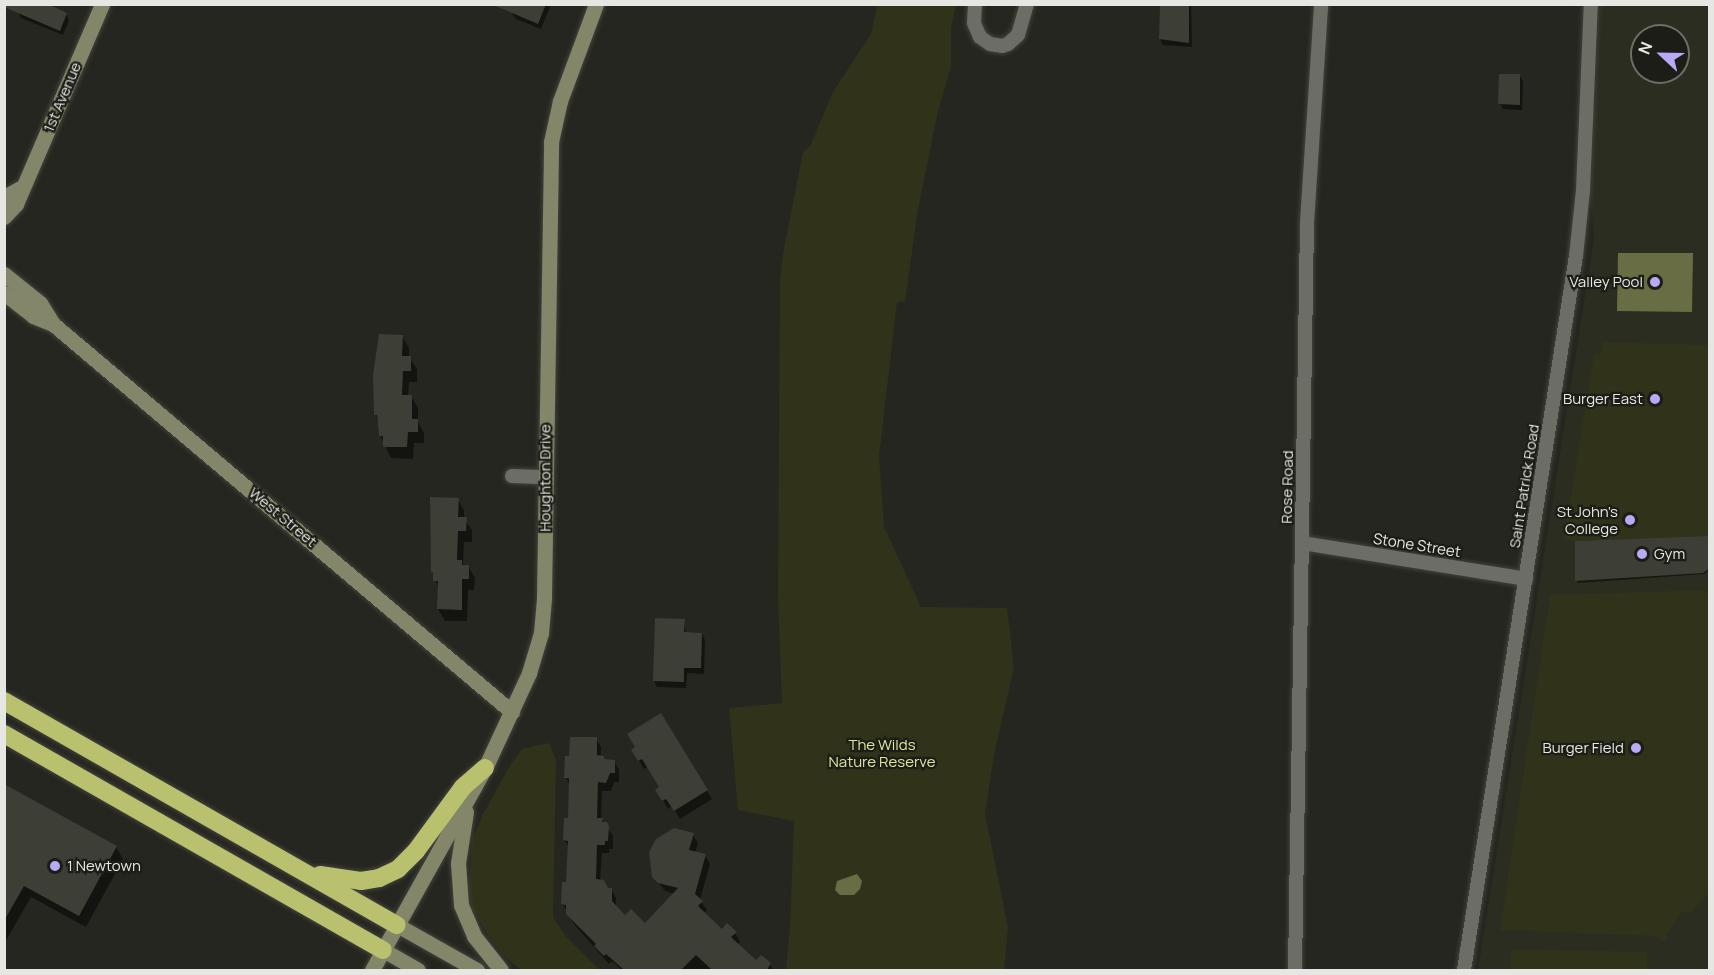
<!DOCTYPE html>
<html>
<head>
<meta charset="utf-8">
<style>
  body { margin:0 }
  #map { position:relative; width:1714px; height:975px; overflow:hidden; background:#25261f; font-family:Manrope,sans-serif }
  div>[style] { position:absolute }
  .built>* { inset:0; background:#2b2d20 }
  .green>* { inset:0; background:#30331a }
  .water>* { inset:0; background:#696d44 }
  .shadow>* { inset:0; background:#0007 }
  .building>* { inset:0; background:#3d3e36 }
  .roads { filter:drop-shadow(0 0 2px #43433d) drop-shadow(0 0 2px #43433d) }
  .street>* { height:14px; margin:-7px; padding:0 7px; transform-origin:7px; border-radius:7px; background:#6c6d65 }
  .secondary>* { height:15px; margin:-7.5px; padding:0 7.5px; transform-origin:7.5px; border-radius:7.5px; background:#838668 }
  .highway>* { height:18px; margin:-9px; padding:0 9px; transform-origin:9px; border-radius:9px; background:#b9c16f }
  .dots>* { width:16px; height:16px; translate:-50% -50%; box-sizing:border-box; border:3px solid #1c1d16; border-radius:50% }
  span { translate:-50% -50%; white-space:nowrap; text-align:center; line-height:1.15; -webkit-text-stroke:4.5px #1c1d16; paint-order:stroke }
  .street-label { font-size:15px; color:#e6e7e2 }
  .poi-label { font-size:15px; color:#e6e7e2 }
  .right { translate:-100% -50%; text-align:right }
  .left { translate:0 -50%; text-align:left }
  .park-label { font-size:15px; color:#dde59f }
  .frame { position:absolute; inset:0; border:6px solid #e6e7e2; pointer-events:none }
  .north { position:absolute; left:1630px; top:24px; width:60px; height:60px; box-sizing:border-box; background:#1c1d16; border:2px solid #6d6e68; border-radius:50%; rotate:292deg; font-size:16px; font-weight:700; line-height:24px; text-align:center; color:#e6e7e2 }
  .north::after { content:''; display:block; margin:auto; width:21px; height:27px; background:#baaaf6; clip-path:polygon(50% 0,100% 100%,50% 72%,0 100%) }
</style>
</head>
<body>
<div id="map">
  <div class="built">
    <div style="clip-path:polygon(evenodd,1600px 5px,1709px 5px,1709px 970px,1478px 970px,1594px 239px,1591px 202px,1600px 5px,1642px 36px,1678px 36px,1678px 72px,1642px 72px,1642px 36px)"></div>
  </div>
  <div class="green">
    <div style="clip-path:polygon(870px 5px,956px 5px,951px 28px,951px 67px,938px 111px,918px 209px,905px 302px,897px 302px,879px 456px,884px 527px,921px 607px,1007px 608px,1014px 668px,994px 754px,985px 814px,1008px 927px,1004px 970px,786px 970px,790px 927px,794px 821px,738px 810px,729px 708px,782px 703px,778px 599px,780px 280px,784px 249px,803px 152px,810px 146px,833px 92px,871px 34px,877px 7px)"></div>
    <div style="clip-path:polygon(1603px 342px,1709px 345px,1709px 536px,1575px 541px,1564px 538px,1594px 354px,1600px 354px)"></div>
    <div style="clip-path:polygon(1705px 590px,1710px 596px,1709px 893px,1691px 913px,1683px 911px,1669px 931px,1665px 943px,1656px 936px,1500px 930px,1550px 595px)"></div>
    <div style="clip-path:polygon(549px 743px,556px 760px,553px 917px,567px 938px,600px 970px,521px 970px,507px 959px,489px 937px,472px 907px,469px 888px,472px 840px,483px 814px,511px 764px,522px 749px)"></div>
    <div style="clip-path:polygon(1511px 949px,1647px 952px,1647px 970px,1510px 970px)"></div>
  </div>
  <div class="water">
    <div style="clip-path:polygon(1618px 253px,1693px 253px,1692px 312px,1617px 311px)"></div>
    <div style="clip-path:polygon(857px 874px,862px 881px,860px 889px,854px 895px,840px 895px,835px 890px,837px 881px)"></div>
  </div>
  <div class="shadow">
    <div style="clip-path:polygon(22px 4px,51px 4px,50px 7px,66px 14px,69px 20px,63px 35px,21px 18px,18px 12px)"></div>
    <div style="clip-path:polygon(516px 4px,551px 4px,541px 29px,516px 19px,512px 13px)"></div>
    <div style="clip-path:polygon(1161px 4px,1191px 4px,1192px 47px,1163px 45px,1160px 39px)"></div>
    <div style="clip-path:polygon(1520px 76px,1523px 81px,1522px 110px,1503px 109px,1500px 104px)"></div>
    <div style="clip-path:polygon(402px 336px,409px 348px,409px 357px,417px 369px,417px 382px,409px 382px,408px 396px,411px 396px,418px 408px,418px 422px,424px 433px,424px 443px,414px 443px,413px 459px,391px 458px,380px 435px,376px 414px)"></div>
    <div style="clip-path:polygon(458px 499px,464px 511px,464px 519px,472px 530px,472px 542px,464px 542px,463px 564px,468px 566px,475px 578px,474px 590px,468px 590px,467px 621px,445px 621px,438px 609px,439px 589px,432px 572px)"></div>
    <div style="clip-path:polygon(1710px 538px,1710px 570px,1704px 574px,1578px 583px,1577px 581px,1576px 542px)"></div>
    <div style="clip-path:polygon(656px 620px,684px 621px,686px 634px,702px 634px,705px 640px,704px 674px,687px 673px,686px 688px,657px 687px,654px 681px)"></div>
    <div style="clip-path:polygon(661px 715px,712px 799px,680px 819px,672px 806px,668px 809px,657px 790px,661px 788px,648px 767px,644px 769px,638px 759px)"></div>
    <div style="clip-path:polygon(596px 739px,601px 747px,601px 757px,605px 761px,614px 761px,619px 770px,619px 782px,614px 782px,611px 791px,602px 791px,601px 818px,613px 836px,613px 849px,609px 849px,609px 853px,602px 853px,600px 881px,608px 889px,611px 889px,616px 898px,616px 908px,625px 917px,645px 925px,675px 894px,665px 891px,654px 876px,693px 835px,698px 843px,695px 853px,705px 855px,710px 864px,700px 900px,707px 910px,703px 914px,722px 931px,735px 933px,740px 942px,737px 945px,756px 963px,770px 964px,773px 970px,622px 970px,612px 961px,609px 964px,573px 923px,563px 904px,568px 883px,569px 848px,565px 840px,570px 820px,570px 786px,566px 778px)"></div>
    <div style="clip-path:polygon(4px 786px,116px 847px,123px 859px,86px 927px,31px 897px,4px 944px)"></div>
  </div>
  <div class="building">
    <div style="clip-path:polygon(4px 4px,48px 4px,67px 13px,60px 31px,4px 7px)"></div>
    <div style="clip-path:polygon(491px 4px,546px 4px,538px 24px)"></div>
    <div style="clip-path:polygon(1160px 4px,1189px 4px,1189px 43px,1159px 39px)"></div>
    <div style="clip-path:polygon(1499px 74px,1520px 74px,1520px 105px,1498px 104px)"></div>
    <div style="clip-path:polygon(379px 334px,403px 335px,402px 356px,411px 356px,411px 371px,403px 371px,402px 395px,412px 395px,412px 419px,418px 419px,418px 432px,408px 432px,407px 447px,383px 447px,383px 436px,379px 436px,377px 415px,374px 415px,373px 375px)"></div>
    <div style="clip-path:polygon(430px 497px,459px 498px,458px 517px,467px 517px,466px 531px,458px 531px,457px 560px,462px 560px,462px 565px,469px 565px,469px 579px,462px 579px,462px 610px,437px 609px,438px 581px,433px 581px,433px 573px,431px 572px)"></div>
    <div style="clip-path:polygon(1710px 536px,1710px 568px,1703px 573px,1575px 581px,1575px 541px)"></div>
    <div style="clip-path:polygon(655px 618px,685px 619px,684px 632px,702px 633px,701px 668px,684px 668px,684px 682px,653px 681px)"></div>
    <div style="clip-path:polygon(661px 713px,708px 790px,674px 811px,666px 799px,662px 801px,655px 790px,659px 787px,642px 759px,638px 761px,631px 750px,635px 747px,627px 734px)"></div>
    <div style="clip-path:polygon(570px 737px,597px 737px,597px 755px,604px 756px,604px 759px,615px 760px,615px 773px,610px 773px,606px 783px,598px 782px,597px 818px,603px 818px,602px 822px,607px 822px,609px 826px,608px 841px,605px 841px,605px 845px,597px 845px,596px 879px,604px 880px,608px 888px,612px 888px,612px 901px,625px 915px,631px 909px,645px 923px,678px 888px,658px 883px,652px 877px,649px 852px,656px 839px,674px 828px,694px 833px,689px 850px,706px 854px,695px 894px,703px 901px,698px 906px,722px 929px,727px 923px,737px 932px,731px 937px,756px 960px,761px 955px,771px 963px,767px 970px,712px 970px,696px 955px,681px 970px,624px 970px,606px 954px,604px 956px,594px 946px,596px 944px,566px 914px,566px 905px,561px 904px,562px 882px,566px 882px,568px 841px,563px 840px,564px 818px,568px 818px,569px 778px,564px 778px,565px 756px,569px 756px)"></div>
    <div style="clip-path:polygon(4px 784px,117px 846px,79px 916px,24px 886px,4px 921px)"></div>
  </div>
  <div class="roads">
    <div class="street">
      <div style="left:975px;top:4px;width:19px;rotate:93deg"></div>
      <div style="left:974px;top:23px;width:15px;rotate:67deg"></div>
      <div style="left:980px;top:37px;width:12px;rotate:35deg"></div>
      <div style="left:990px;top:44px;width:12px;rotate:9deg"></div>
      <div style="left:1002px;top:46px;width:6px;rotate:-18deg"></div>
      <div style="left:1008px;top:44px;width:13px;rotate:-42deg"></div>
      <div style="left:1018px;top:35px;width:32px;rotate:-74deg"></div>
      <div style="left:512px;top:476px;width:33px;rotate:2deg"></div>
      <div style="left:1302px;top:543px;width:227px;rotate:9.1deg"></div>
      <div style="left:1295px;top:970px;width:747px;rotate:-89.08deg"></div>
      <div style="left:1307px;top:223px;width:219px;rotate:-86.3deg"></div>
      <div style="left:1464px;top:970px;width:723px;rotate:-81.09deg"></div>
      <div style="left:1576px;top:256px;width:65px;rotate:-83.9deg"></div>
      <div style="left:1583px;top:191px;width:187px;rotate:-87.6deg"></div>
    </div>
    <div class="secondary">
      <div style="left:4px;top:197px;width:18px;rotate:-29deg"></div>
      <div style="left:4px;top:217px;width:18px;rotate:-47deg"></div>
      <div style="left:16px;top:204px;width:218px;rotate:-66.7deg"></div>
      <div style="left:4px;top:274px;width:46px;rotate:38.9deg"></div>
      <div style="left:40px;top:303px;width:25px;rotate:58deg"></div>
      <div style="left:53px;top:324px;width:601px;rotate:40.21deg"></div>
      <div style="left:4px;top:293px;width:37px;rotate:38deg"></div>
      <div style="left:33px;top:316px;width:22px;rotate:22deg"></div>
      <div style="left:466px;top:812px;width:52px;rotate:98.9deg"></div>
      <div style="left:458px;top:863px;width:42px;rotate:85.9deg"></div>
      <div style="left:461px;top:905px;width:34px;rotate:67deg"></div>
      <div style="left:474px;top:936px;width:43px;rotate:51.5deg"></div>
      <div style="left:397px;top:925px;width:92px;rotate:29.4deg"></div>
      <div style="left:383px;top:950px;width:40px;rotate:29.7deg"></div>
      <div style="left:372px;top:970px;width:231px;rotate:-60.8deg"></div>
      <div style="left:485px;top:768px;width:105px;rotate:-65.1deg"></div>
      <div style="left:529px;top:673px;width:42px;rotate:-73.3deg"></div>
      <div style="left:541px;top:633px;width:36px;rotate:-85deg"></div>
      <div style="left:544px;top:597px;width:455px;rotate:-89.1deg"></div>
      <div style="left:551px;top:142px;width:42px;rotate:-77.6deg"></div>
      <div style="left:560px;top:101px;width:103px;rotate:-69.6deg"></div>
    </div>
    <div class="highway">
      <div style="left:4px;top:701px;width:452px;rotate:29.7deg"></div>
      <div style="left:4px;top:734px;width:436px;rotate:29.7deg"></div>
      <div style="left:320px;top:875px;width:41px;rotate:8.3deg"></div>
      <div style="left:361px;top:881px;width:18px;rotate:-9deg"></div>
      <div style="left:379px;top:878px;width:21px;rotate:-25deg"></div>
      <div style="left:398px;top:869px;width:25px;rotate:-45deg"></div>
      <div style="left:416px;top:851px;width:79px;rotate:-53.7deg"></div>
      <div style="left:463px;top:787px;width:29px;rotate:-41deg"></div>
    </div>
  </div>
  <div class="dots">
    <div style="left:1655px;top:282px;background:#baaaf6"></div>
    <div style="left:1655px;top:399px;background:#baaaf6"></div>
    <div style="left:1630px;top:520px;background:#baaaf6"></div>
    <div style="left:1642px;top:554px;background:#baaaf6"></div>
    <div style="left:1636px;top:748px;background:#baaaf6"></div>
    <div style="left:55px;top:866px;background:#baaaf6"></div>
  </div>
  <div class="street-label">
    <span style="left:62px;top:97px;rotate:-67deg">1st Avenue</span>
    <span style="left:545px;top:478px;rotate:-90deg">Houghton Drive</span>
    <span style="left:1524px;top:486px;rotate:-81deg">Saint Patrick Road</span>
    <span style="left:1287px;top:487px;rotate:-89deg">Rose Road</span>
    <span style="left:283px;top:517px;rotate:40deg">West Street</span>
    <span style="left:1417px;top:545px;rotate:9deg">Stone Street</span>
  </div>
  <div class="poi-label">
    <span class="right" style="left:1643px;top:282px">Valley Pool</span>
    <span class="right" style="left:1643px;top:399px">Burger East</span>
    <span class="right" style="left:1618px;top:520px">St John's<br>College</span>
    <span class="left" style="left:1654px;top:554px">Gym</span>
    <span class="right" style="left:1624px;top:748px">Burger Field</span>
    <span class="left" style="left:67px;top:866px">1 Newtown</span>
  </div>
  <div class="park-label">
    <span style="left:882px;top:753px">The Wilds<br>Nature Reserve</span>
  </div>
  <div class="frame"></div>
  <div class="north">N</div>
</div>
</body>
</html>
